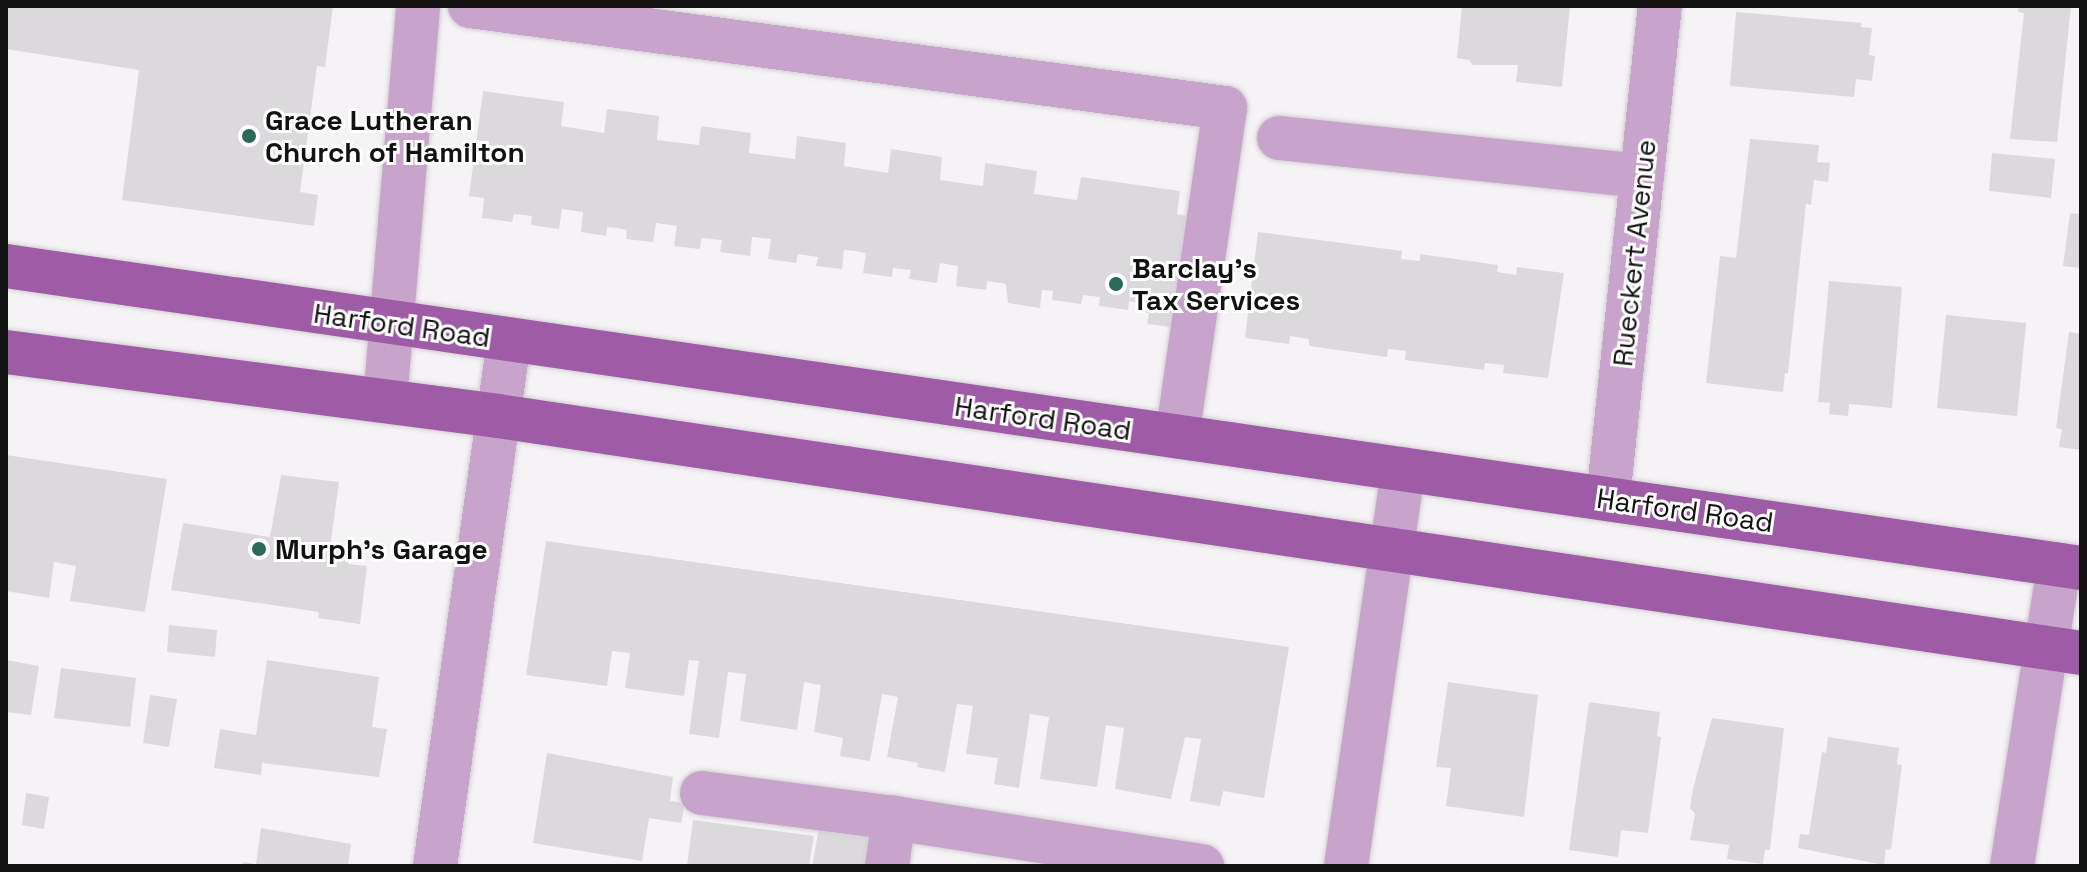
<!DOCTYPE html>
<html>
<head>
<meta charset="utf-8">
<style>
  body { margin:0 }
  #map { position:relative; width:2087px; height:872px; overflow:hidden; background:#f6f3f6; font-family:"Space Grotesk",sans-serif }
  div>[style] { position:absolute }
  .building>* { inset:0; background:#dcd9dc }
  .roads { filter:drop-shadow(0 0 2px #d2cfd2) drop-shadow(0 0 2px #d2cfd2) }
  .minor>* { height:44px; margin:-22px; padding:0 22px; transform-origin:22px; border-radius:22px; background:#c8a3cb }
  .major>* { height:44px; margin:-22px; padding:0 22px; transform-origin:22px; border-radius:22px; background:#9e5ca6 }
  .dots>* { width:22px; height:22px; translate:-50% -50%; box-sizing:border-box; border:4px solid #fff; border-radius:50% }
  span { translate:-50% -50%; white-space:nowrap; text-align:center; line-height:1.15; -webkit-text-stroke:6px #fff; paint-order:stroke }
  .poi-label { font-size:28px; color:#131213; font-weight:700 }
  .left { translate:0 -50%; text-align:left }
  .street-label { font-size:28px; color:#131213 }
  .frame { position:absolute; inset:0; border:8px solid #131213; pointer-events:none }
</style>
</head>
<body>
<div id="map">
  <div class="building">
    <div style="clip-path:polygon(6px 6px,333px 6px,325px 67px,317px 66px,300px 192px,318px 195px,314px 226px,122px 200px,139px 70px,6px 49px)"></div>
    <div style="clip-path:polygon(1462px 6px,1570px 6px,1562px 87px,1516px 82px,1518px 65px,1473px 65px,1469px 60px,1457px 58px)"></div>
    <div style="clip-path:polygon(2019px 6px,2071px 6px,2057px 142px,2010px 139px,2024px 13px,2018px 12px)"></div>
    <div style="clip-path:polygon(1736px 12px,1862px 23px,1861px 27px,1872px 28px,1869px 55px,1875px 56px,1872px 81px,1856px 79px,1854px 97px,1730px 86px)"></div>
    <div style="clip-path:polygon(483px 91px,564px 102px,561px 126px,604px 133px,607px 109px,659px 116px,657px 140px,699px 145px,701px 126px,751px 133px,749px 153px,795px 159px,797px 136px,846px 143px,844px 166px,888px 173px,891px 149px,942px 157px,940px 180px,961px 183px,983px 186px,985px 163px,1037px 171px,1034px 194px,1077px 200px,1081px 177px,1180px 191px,1177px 214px,1199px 218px,1179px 328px,1147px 324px,1149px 313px,1137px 312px,1139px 303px,1129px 301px,1128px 310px,1099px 306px,1100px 297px,1083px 295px,1081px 304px,1052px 300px,1053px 291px,1042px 290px,1040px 308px,1008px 303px,1006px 284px,987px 281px,986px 290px,956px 286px,958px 266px,940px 263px,937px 283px,909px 279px,911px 270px,893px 268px,892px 277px,863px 273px,866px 253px,855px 251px,844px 250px,842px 269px,816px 266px,818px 257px,798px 254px,796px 263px,768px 259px,771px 239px,752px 237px,750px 256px,720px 252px,722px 240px,701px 238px,700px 249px,674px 246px,677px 226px,656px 223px,653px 242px,626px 239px,627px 230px,617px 228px,607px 227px,606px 236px,581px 232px,583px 212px,562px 209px,559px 229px,531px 225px,532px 216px,514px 214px,512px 222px,482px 218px,484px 198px,469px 196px)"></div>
    <div style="clip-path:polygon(1750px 139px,1819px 145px,1817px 162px,1830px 163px,1828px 182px,1814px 180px,1811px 205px,1806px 204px,1788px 373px,1785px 373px,1783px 392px,1706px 383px,1720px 256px,1736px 258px)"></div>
    <div style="clip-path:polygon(1992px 153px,2055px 159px,2051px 198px,1989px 191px)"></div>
    <div style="clip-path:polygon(2070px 213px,2081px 214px,2081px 268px,2063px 266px)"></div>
    <div style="clip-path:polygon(1258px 232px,1402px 251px,1401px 259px,1420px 261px,1420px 254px,1498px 265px,1497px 272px,1516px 275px,1517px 267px,1564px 273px,1548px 378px,1503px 373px,1504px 365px,1485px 363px,1484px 370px,1405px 360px,1406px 351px,1388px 349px,1387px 357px,1309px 346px,1309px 339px,1290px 336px,1289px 344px,1245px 338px)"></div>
    <div style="clip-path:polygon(1829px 281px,1902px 287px,1892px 408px,1849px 404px,1848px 416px,1829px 414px,1830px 403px,1818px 402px)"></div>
    <div style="clip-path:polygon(1946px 315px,2026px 323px,2017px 416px,1937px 408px)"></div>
    <div style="clip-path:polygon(2069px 332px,2081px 334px,2081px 450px,2059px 447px,2062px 429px,2056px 428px)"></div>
    <div style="clip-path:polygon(6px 455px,167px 479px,145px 612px,70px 601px,76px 566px,54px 562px,49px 598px,6px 591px)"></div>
    <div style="clip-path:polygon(281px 475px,339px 482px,330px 548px,350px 550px,348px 564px,367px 566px,360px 624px,318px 618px,319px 612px,171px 590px,183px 523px,270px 537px)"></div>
    <div style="clip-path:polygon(546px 541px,1289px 647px,1264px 798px,1223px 791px,1220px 806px,1190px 801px,1201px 739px,1185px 737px,1171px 799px,1115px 789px,1124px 728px,1106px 725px,1097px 787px,1040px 779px,1049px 717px,1030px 714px,1019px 788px,994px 784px,998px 758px,966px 754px,973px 706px,957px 704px,945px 772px,917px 767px,918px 763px,887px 757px,898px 697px,882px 694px,870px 761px,840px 756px,843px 738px,814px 732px,821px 685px,804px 682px,797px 730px,740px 721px,746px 674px,728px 672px,719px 738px,689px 734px,699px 661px,689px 660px,684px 696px,625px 688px,630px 653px,612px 651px,607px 686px,526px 675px)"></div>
    <div style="clip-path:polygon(169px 625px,217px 630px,215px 657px,167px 652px)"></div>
    <div style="clip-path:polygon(6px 660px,39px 666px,31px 715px,6px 712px)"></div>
    <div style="clip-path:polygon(267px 660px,379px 677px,372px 727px,387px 729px,379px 777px,262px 763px,261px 775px,214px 768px,220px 729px,256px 735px)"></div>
    <div style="clip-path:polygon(61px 668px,136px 678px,130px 727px,54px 718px)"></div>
    <div style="clip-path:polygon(1448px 682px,1538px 695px,1524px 817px,1446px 806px,1451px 768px,1436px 767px)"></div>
    <div style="clip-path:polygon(150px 695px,177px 699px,169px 747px,143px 743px)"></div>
    <div style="clip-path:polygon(1589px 702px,1660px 712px,1657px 736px,1661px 737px,1648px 833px,1621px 830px,1618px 857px,1569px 850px)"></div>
    <div style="clip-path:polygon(1712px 718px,1784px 728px,1770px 850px,1765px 850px,1763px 864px,1727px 859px,1729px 845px,1690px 840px,1695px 814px,1690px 808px,1693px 789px)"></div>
    <div style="clip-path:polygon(1828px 737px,1899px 748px,1897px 764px,1902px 765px,1891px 850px,1886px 849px,1884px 865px,1798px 848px,1800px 834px,1809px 835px,1822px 752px,1826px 753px)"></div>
    <div style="clip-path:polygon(547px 753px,673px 777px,670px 801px,685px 803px,681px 823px,649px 818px,642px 861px,533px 843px)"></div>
    <div style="clip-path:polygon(26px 793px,49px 797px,44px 829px,22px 825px)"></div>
    <div style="clip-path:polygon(693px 820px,814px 836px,809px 866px,687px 866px)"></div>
    <div style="clip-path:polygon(820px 823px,870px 830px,865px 866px,812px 866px)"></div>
    <div style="clip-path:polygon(261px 828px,351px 844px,348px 866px,242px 866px,243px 862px,256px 864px)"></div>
  </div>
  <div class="roads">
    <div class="minor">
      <div style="left:470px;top:6px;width:762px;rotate:7.69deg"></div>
      <div style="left:1225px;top:108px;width:332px;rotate:98.3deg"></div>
      <div style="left:1279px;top:138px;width:365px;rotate:6deg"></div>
      <div style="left:385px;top:401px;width:396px;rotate:-85.2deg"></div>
      <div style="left:1608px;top:499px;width:496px;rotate:-84deg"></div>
      <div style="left:702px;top:793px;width:194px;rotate:7.4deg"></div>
      <div style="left:435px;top:866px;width:530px;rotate:-81.98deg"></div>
      <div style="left:887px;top:866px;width:49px;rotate:-81.7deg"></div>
      <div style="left:894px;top:818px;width:312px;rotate:8.9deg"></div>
      <div style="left:1346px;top:866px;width:401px;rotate:-81.8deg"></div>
      <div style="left:2012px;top:866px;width:305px;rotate:-81.1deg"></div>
    </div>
    <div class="major">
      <div style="left:6px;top:266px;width:2097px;rotate:8.28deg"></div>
      <div style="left:6px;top:352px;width:496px;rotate:7.4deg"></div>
      <div style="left:498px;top:416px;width:1601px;rotate:8.51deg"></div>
    </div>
  </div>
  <div class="dots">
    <div style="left:249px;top:136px;background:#296a59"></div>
    <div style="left:1116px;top:284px;background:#296a59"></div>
    <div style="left:259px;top:549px;background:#296a59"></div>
  </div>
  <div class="poi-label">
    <span class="left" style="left:265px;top:136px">Grace Lutheran<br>Church of Hamilton</span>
    <span class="left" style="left:1132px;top:284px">Barclay's<br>Tax Services</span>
    <span class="left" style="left:275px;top:549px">Murph's Garage</span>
  </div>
  <div class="street-label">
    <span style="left:1634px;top:253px;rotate:-84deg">Rueckert Avenue</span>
    <span style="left:402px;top:325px;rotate:8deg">Harford Road</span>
    <span style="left:1043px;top:418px;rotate:8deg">Harford Road</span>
    <span style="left:1685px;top:510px;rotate:8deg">Harford Road</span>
  </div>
  <div class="frame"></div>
</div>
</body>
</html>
